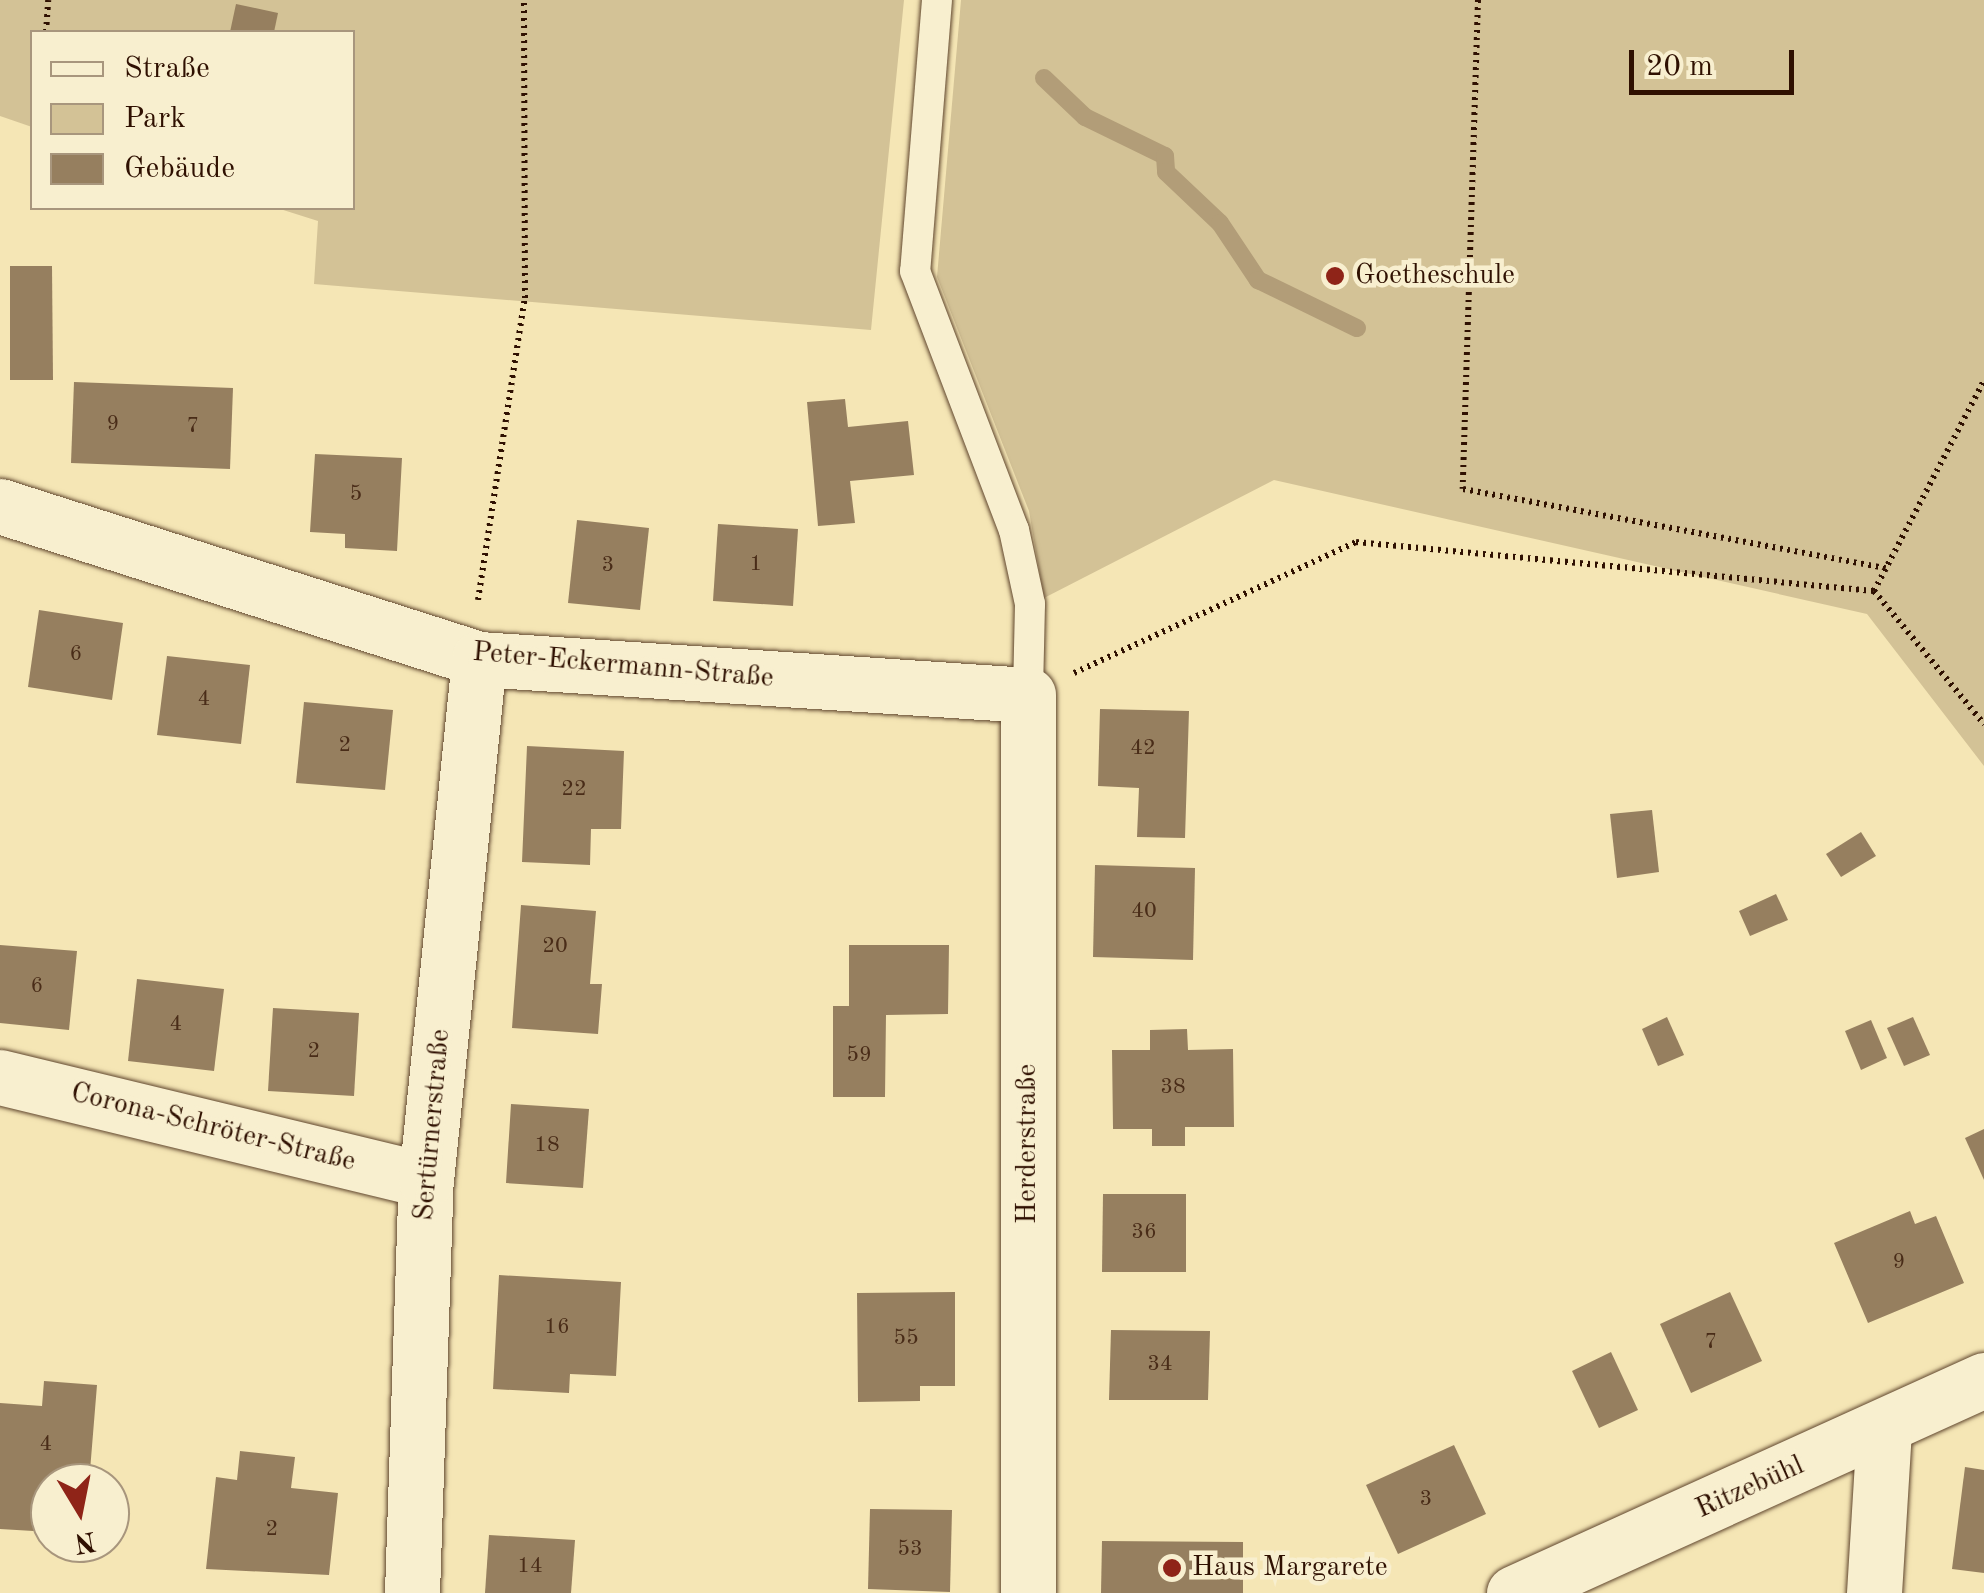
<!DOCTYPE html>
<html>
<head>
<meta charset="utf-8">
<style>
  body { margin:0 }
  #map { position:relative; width:1984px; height:1593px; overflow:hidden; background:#f5e6b5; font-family:"Old Standard TT",serif }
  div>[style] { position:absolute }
  .green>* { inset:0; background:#d3c296 }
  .stream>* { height:18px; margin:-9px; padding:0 9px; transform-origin:9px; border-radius:9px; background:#b29d78 }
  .building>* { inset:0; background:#967f5f }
  .path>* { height:6px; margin-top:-3px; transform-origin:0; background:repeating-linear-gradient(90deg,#2f1001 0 2.5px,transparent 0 7.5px) }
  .roads { filter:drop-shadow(0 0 2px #60462e) drop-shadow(0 0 2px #60462e) }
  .lane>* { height:30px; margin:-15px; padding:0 15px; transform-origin:15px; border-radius:15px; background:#f8efcf }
  .street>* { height:55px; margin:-27.5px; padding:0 27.5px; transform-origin:27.5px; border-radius:27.5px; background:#f8efcf }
  .dots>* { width:28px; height:28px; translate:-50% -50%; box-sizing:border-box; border:5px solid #f8efcf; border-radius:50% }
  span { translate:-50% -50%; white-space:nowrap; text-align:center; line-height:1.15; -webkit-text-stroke:9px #f8efcf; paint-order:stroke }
  .number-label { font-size:22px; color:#492c18 }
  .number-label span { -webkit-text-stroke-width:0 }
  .poi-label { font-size:28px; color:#2f1001 }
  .left { translate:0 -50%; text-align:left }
  .street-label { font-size:28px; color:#2f1001 }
  .legend { position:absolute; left:30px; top:30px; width:325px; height:180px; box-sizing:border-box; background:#f8efcf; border:2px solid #a8967d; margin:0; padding:12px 18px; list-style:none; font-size:30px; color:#2f1001 }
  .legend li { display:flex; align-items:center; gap:20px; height:50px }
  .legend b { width:50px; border:2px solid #a8967d }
  .north { position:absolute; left:30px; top:1463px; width:100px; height:100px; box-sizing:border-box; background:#f8efcf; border:2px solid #a8967d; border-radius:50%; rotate:170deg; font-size:28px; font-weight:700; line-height:40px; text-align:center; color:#2f1001 }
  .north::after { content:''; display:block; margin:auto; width:35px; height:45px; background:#8f2418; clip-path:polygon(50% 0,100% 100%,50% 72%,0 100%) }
  .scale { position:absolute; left:1629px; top:50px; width:165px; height:45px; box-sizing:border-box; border:5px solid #2f1001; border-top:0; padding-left:12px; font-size:30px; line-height:35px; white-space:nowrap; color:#2f1001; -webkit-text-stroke:8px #f8efcf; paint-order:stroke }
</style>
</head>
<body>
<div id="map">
  <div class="green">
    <div style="clip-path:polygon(0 0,904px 0,871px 330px,314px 284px,318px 221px,277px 208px,352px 208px,352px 32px,32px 32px,32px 127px,0 116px)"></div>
    <div style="clip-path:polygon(961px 0,1984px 0,1984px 766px,1867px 614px,1274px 480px,1044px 598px,1029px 511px,937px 277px)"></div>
  </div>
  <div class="stream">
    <div style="left:1044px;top:78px;width:57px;rotate:43.6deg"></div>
    <div style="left:1085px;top:117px;width:89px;rotate:26deg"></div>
    <div style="left:1165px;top:156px;width:16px;rotate:86deg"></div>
    <div style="left:1166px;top:172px;width:74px;rotate:43.4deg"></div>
    <div style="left:1220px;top:223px;width:69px;rotate:56.3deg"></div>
    <div style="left:1258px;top:280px;width:110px;rotate:25.9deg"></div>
  </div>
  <div class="building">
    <div style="clip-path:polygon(236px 4px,278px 13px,274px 32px,230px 32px)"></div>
    <div style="clip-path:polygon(10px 266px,52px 266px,53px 380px,10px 380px)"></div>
    <div style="clip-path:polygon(74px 382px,233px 388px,230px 469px,71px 463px)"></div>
    <div style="clip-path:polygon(845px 399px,848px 427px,908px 421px,914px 475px,850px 481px,855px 523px,818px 526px,807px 402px)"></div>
    <div style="clip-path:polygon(315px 454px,402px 458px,397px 551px,345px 548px,345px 534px,310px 532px)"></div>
    <div style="clip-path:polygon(577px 520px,649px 528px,640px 610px,568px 603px)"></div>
    <div style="clip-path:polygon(718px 524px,798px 529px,793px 606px,713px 601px)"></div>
    <div style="clip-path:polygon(39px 610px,123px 623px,112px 700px,28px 687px)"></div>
    <div style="clip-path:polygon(167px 656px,250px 665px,241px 744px,157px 735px)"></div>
    <div style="clip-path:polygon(304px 702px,393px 710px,385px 790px,296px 783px)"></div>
    <div style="clip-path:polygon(1100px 709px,1189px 711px,1185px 838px,1137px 837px,1139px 788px,1098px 786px)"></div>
    <div style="clip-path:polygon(527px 746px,624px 751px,621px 829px,591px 829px,590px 865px,522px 862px)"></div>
    <div style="clip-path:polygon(1652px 810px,1659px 872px,1617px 878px,1610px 814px)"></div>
    <div style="clip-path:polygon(1861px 832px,1876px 856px,1841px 877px,1826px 854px)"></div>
    <div style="clip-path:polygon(1095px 865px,1195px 868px,1193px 960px,1093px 957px)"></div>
    <div style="clip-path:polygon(1776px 894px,1788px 920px,1750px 936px,1739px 911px)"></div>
    <div style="clip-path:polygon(521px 905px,596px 911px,590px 984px,602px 984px,598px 1034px,512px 1028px)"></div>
    <div style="clip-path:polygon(0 945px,77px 951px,69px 1030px,0 1023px)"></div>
    <div style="clip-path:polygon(849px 945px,949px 945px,948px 1014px,886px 1015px,885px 1097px,833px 1097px,833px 1006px,849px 1006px)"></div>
    <div style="clip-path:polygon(137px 979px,224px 989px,214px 1071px,128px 1061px)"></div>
    <div style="clip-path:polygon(273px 1008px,359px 1013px,354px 1096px,268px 1091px)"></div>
    <div style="clip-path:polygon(1667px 1017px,1684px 1055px,1658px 1066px,1642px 1029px)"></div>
    <div style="clip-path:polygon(1913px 1017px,1930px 1055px,1904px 1066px,1887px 1028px)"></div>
    <div style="clip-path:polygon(1871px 1020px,1887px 1058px,1861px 1070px,1845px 1031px)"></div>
    <div style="clip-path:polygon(1187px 1029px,1188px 1050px,1233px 1049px,1234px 1127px,1185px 1127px,1185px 1146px,1152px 1146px,1152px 1129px,1113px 1129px,1112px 1050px,1150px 1050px,1150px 1030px)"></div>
    <div style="clip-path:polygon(511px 1104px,589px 1109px,583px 1188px,506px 1183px)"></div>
    <div style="clip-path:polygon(1984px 1129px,1984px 1180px,1965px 1138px)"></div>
    <div style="clip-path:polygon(1103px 1194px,1186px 1194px,1186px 1272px,1102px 1272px)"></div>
    <div style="clip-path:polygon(1910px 1211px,1915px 1224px,1936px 1216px,1964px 1283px,1868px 1323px,1834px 1243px)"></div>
    <div style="clip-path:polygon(499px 1275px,621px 1282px,616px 1376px,570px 1374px,569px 1393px,493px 1389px)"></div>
    <div style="clip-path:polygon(955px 1292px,955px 1386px,920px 1386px,920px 1401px,858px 1402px,857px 1293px)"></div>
    <div style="clip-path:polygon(1730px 1292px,1762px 1361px,1691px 1393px,1660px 1324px)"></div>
    <div style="clip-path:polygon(1111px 1330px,1210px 1331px,1208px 1400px,1109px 1400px)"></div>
    <div style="clip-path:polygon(1611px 1352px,1638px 1410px,1599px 1428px,1572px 1371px)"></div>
    <div style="clip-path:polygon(44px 1381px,97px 1385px,89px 1483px,50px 1483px,50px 1532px,0 1529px,0 1403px,42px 1406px)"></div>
    <div style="clip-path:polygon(1454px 1445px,1486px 1514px,1398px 1554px,1366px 1485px)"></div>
    <div style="clip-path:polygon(240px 1451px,295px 1457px,291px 1488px,338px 1493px,329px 1575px,206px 1569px,216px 1477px,237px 1480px)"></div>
    <div style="clip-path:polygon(1965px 1467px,1984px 1470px,1984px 1573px,1952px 1569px)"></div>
    <div style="clip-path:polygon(870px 1509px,952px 1510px,950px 1592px,868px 1589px)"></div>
    <div style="clip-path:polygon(489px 1535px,575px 1540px,571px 1593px,485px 1593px)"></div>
    <div style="clip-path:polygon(1102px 1541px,1243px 1542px,1243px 1593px,1101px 1593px)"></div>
  </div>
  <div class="path">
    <div style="left:1478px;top:0;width:489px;rotate:91.8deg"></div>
    <div style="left:1463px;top:489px;width:430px;rotate:10.6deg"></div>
    <div style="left:46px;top:32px;width:32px;rotate:-86deg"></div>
    <div style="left:1874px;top:591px;width:237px;rotate:-62.4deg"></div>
    <div style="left:478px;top:600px;width:306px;rotate:-81.2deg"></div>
    <div style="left:525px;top:298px;width:298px;rotate:-90.2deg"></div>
    <div style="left:1074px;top:673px;width:311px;rotate:-24.9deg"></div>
    <div style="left:1356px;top:542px;width:520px;rotate:5.4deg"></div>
    <div style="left:1874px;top:591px;width:173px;rotate:50.4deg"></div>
  </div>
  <div class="roads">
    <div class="lane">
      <div style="left:937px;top:0;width:272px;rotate:94.6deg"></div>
      <div style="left:915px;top:271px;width:277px;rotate:69.1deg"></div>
      <div style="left:1014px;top:530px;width:76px;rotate:77.8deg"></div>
      <div style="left:1030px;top:604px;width:91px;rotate:91.3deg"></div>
    </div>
    <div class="street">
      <div style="left:0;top:506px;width:503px;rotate:17.71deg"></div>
      <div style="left:479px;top:659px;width:550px;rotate:3.75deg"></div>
      <div style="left:1028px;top:695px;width:898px;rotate:90deg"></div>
      <div style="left:0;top:1077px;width:438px;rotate:13.6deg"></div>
      <div style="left:412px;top:1593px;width:413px;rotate:-88.1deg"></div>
      <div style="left:426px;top:1180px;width:524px;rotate:-84.19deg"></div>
      <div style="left:1514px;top:1593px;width:516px;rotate:-24.38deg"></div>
      <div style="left:1874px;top:1593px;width:164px;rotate:-86.5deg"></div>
    </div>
  </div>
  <div class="dots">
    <div style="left:1335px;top:276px;background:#8f2418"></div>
    <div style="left:1172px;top:1568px;background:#8f2418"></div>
  </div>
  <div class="number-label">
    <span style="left:113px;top:425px">9</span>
    <span style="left:193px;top:427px">7</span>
    <span style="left:356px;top:495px">5</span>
    <span style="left:756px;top:565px">1</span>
    <span style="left:608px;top:566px">3</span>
    <span style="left:76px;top:655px">6</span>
    <span style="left:204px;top:700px">4</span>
    <span style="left:345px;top:746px">2</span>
    <span style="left:1143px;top:749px">42</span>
    <span style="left:574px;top:790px">22</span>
    <span style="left:1144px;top:912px">40</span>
    <span style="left:555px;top:947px">20</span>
    <span style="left:37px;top:987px">6</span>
    <span style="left:176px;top:1025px">4</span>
    <span style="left:314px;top:1052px">2</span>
    <span style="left:859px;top:1056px">59</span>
    <span style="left:1173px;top:1088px">38</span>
    <span style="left:547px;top:1146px">18</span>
    <span style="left:1144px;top:1233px">36</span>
    <span style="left:1899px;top:1263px">9</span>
    <span style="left:557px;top:1328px">16</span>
    <span style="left:906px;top:1339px">55</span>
    <span style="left:1711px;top:1343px">7</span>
    <span style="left:1160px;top:1365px">34</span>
    <span style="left:46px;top:1445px">4</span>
    <span style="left:1426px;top:1500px">3</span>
    <span style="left:272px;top:1530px">2</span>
    <span style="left:910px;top:1550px">53</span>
    <span style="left:530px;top:1567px">14</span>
  </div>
  <div class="poi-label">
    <span class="left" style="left:1355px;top:276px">Goetheschule</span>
    <span class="left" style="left:1192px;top:1568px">Haus Margarete</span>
  </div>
  <div class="street-label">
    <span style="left:623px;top:666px;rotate:5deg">Peter-Eckermann-Straße</span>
    <span style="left:433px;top:1125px;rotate:-85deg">Sertürnerstraße</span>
    <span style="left:213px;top:1128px;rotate:14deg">Corona-Schröter-Straße</span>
    <span style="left:1028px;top:1144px;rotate:-90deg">Herderstraße</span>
    <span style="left:1750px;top:1488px;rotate:-24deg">Ritzebühl</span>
  </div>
  <ul class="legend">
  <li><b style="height:12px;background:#f8efcf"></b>Straße</li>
  <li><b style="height:28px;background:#d3c296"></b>Park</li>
  <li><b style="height:28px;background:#967f5f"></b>Gebäude</li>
  </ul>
  <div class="north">N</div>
  <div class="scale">20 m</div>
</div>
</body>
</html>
